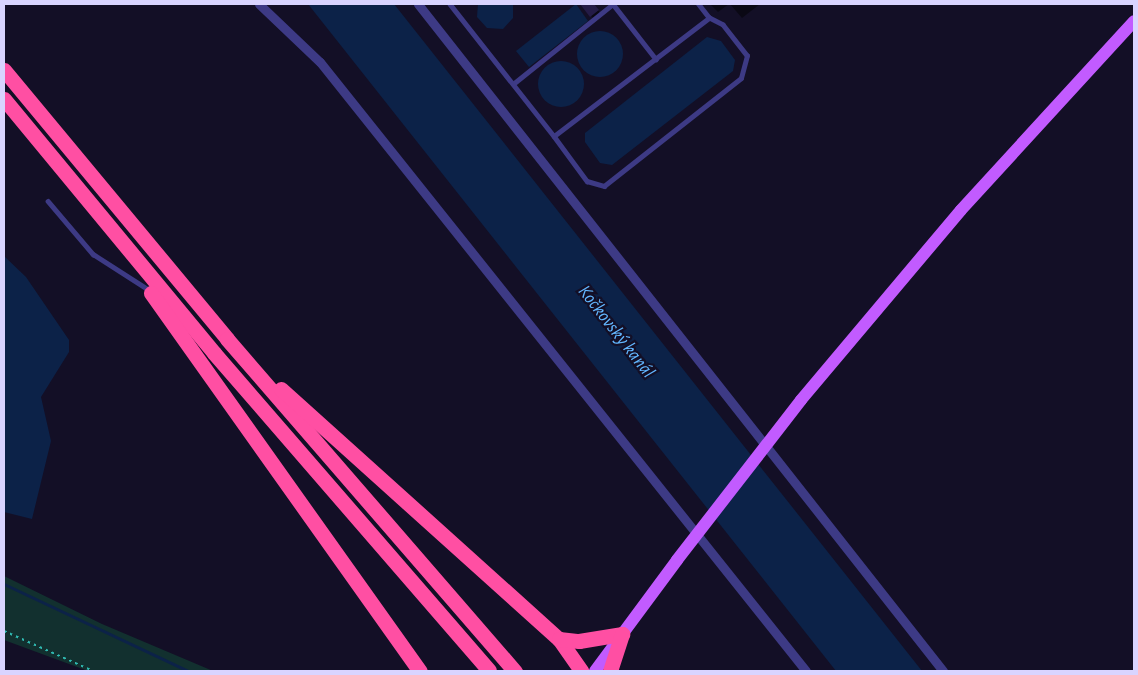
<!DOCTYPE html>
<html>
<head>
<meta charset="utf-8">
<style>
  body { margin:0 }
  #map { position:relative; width:1138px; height:675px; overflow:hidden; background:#130f26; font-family:"Alegreya Sans",sans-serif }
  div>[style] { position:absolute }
  .green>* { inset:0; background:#12302f }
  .water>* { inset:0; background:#0c2248 }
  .round { border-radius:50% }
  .shadow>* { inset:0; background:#0007 }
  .stream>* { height:3px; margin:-1.5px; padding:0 1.5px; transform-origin:1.5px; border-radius:1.5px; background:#0c2248 }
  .building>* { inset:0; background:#241b47 }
  .path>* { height:2px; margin-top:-1px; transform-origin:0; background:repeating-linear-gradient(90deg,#2fb8b0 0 2.5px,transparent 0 6.5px) }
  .service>* { height:4.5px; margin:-2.25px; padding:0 2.25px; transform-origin:2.25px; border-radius:2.25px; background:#3d3a85 }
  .minor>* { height:9px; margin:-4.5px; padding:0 4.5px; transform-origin:4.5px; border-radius:4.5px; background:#3d3a85 }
  .primary>* { height:12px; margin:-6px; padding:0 6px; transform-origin:6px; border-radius:6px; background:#c25bff }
  .motorway>* { height:15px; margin:-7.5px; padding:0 7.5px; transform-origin:7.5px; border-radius:7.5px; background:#ff4fa3 }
  .primary-bridge>* { height:12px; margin:-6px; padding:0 6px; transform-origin:6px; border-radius:6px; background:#c25bff }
  span { translate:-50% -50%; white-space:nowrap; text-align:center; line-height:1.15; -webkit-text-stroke:4.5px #130f26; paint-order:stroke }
  .water-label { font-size:19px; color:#62b6ff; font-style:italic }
  .frame { position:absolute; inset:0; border:5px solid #d9d4ff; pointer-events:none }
</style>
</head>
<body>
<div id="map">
  <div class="green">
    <div style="clip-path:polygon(4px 576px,102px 624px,213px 671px,88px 671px,4px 640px)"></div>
  </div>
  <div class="water">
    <div style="clip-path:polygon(308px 4px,394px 4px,922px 671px,836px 671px)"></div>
    <div style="clip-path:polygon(478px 4px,513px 4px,513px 18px,503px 29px,487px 28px,477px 17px)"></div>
    <div style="clip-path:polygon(576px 4px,588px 21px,529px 67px,516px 51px)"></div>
    <div class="round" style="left:577px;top:31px;width:46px;height:46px"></div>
    <div style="clip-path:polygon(707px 37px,721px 41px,735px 60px,733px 71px,612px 165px,600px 163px,585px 142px,585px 133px)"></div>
    <div class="round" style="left:538px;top:61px;width:46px;height:46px"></div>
    <div style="clip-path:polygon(4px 256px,26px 277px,69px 340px,69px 352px,41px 397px,51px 441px,32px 519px,4px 512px)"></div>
  </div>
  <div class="shadow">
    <div style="clip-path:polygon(581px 4px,593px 4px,601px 14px,594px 19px)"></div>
    <div style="clip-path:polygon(710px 4px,729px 4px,718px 12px)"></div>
    <div style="clip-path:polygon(730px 4px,760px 4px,742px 18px)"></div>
  </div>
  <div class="stream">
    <div style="left:4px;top:584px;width:204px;rotate:25.3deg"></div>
  </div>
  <div class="building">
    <div style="clip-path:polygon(580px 4px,594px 4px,599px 10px,590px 17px)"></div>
  </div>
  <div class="path">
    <div style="left:4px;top:631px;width:98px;rotate:24.2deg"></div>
  </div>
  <div class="service">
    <div style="left:450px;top:4px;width:168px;rotate:51.8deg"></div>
    <div style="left:554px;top:136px;width:195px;rotate:-37.3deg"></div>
    <div style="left:613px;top:4px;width:70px;rotate:52deg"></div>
    <div style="left:513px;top:84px;width:128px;rotate:-38.7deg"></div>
    <div style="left:554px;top:136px;width:56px;rotate:53.7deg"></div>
    <div style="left:587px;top:181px;width:18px;rotate:16deg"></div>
    <div style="left:604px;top:186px;width:174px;rotate:-38.2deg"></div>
    <div style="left:741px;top:78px;width:23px;rotate:-75deg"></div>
    <div style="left:747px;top:56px;width:39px;rotate:-128deg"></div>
    <div style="left:723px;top:25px;width:16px;rotate:-153deg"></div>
    <div style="left:709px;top:18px;width:18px;rotate:-128deg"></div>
    <div style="left:48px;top:201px;width:70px;rotate:49.7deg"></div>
    <div style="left:93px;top:254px;width:67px;rotate:32.7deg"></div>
  </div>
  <div class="minor">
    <div style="left:259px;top:4px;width:84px;rotate:43.6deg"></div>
    <div style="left:320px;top:62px;width:779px;rotate:51.41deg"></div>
    <div style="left:418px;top:4px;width:849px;rotate:51.79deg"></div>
  </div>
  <div class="primary">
    <div style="left:801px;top:400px;width:248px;rotate:-49.9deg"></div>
    <div style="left:961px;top:210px;width:256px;rotate:-47.5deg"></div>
    <div style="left:595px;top:671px;width:138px;rotate:-53.5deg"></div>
  </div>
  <div class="motorway">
    <div style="left:4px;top:70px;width:349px;rotate:50.3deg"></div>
    <div style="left:227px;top:339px;width:440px;rotate:49.1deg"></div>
    <div style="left:4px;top:99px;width:330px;rotate:50.4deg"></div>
    <div style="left:214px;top:353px;width:420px;rotate:49.1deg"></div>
    <div style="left:151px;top:293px;width:464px;rotate:54.6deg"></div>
    <div style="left:281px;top:389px;width:374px;rotate:42deg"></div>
    <div style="left:559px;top:639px;width:39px;rotate:55deg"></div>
    <div style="left:559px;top:639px;width:20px;rotate:6deg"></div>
    <div style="left:579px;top:641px;width:44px;rotate:-9.2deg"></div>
    <div style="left:610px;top:671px;width:39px;rotate:-72deg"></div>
  </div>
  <div class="primary-bridge">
    <div style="left:677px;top:560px;width:202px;rotate:-52.2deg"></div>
  </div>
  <div class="water-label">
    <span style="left:616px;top:332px;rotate:52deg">Kočkovský kanál</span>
  </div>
  <div class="frame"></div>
</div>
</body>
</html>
